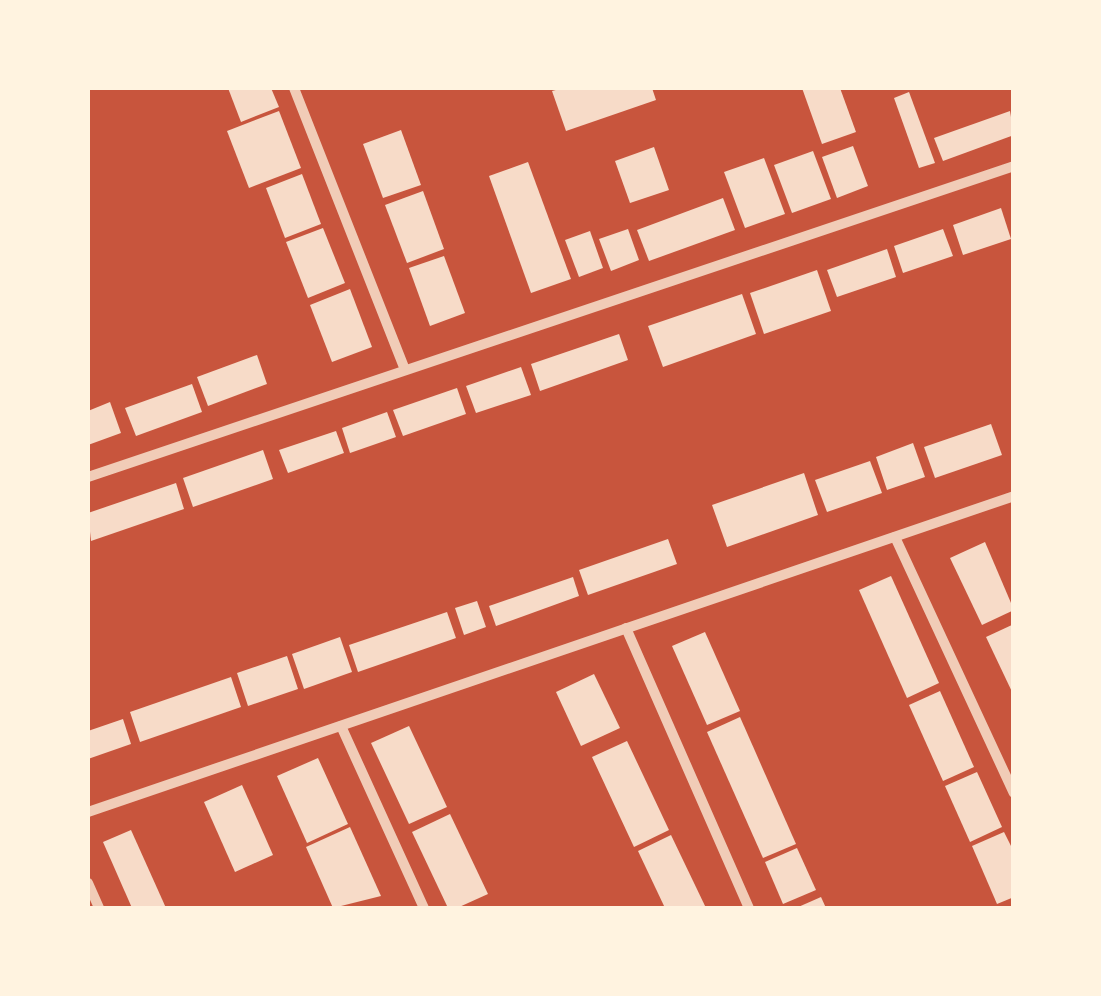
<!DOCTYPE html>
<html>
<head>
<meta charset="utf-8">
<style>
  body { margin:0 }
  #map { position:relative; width:1101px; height:996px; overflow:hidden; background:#c8553d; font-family:Montserrat,sans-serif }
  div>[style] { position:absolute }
  .building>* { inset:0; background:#f7dbc8 }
  .minor>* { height:10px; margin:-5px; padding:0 5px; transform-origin:5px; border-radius:5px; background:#f1ccb7 }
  span { translate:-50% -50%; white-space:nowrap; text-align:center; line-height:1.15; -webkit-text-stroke:9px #fff3e0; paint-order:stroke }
  .frame { position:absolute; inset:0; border:90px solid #fff3e0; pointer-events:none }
</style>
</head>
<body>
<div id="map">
  <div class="building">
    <div style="clip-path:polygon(228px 88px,271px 88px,279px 107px,241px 122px)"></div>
    <div style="clip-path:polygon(563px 88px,652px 88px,656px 100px,566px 131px,552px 91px)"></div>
    <div style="clip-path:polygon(802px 88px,840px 88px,856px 132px,822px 144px)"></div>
    <div style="clip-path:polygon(909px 92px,935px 163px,919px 168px,894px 98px)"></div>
    <div style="clip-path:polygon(279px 111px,301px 168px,249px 188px,227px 131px)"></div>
    <div style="clip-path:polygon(1010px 111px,1014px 135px,943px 161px,934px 138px)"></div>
    <div style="clip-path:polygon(401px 130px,421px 185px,383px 198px,363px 144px)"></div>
    <div style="clip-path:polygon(853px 146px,868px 186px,837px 198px,822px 157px)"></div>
    <div style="clip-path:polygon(654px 147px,669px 190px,630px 203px,615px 161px)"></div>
    <div style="clip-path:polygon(813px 151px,831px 199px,792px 213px,774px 165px)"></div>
    <div style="clip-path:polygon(764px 158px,785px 214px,745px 228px,724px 172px)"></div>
    <div style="clip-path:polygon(528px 162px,571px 279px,531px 293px,489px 176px)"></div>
    <div style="clip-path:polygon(302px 174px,321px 224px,285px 238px,266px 188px)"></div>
    <div style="clip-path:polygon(423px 191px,444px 249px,407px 263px,385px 205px)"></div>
    <div style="clip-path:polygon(723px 198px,735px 230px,649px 261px,637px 230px)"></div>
    <div style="clip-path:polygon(1001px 208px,1011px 239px,963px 255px,953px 225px)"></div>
    <div style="clip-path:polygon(323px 228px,345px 283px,308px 298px,286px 242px)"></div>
    <div style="clip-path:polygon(628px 229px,639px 260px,611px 271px,599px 239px)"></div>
    <div style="clip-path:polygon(943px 229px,953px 256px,903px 273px,894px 246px)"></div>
    <div style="clip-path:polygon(590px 231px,603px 268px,579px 277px,565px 240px)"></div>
    <div style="clip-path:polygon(887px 249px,896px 277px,837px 297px,827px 270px)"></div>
    <div style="clip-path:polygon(444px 256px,465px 313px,430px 326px,409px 268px)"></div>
    <div style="clip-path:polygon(817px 270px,831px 311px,764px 334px,750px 293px)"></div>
    <div style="clip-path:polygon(350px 289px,372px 347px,332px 362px,310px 305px)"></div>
    <div style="clip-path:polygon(742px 294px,756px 334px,663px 367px,648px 326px)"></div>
    <div style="clip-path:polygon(619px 334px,628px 360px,540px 391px,531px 364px)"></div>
    <div style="clip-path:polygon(257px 355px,267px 384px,208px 406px,197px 377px)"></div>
    <div style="clip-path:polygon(521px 367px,531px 395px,476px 413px,466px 386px)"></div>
    <div style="clip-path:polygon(192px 384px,202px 412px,136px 436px,125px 408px)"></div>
    <div style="clip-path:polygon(457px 388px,466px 414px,403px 436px,393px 410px)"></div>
    <div style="clip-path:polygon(110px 402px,121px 433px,88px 445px,88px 411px)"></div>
    <div style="clip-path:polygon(387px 412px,396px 437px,350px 453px,342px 428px)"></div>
    <div style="clip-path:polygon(991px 424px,1002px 455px,935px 478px,924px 447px)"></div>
    <div style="clip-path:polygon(336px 431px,344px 453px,288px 473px,279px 450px)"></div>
    <div style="clip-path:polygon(913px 443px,925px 477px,887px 490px,876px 457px)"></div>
    <div style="clip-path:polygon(263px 450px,273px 479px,193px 507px,183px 478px)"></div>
    <div style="clip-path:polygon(870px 461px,882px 493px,827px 512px,815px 480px)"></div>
    <div style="clip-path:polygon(804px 473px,818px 515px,727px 547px,712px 505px)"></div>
    <div style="clip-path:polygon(176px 483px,184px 509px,91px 541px,88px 513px)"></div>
    <div style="clip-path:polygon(668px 539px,677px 564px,588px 595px,579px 570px)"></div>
    <div style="clip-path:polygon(985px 542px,1014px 610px,982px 625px,950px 558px)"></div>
    <div style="clip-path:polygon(891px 576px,939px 683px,907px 698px,859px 590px)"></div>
    <div style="clip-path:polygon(573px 577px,579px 596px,496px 626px,489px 606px)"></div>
    <div style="clip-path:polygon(477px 601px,486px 627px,464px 635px,455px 608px)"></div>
    <div style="clip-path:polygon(447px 612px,456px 638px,358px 672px,349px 645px)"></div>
    <div style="clip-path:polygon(1014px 624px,1014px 696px,986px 637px)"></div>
    <div style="clip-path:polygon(705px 632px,740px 711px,707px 725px,672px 646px)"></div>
    <div style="clip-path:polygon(340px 637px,352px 672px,304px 689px,292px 654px)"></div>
    <div style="clip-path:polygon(287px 656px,298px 689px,248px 706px,237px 673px)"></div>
    <div style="clip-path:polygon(594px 674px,620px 728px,581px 746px,556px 692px)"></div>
    <div style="clip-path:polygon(231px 677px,241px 707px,140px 742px,130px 712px)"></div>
    <div style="clip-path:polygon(940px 691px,974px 767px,943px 781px,909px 705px)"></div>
    <div style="clip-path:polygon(740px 717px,796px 844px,763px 858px,707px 732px)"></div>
    <div style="clip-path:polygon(123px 719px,131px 744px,88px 759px,88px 731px)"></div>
    <div style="clip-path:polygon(409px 726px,447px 807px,409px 824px,371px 743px)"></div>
    <div style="clip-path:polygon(627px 741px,669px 830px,634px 847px,592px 757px)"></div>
    <div style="clip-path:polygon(318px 758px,348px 824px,307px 843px,277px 776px)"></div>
    <div style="clip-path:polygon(977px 772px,1002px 827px,970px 842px,945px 786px)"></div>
    <div style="clip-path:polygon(242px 785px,273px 855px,235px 872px,204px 802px)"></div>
    <div style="clip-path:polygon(450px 814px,488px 894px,457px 908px,448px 908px,412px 832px)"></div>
    <div style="clip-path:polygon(350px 827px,381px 896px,333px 908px,306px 847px)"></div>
    <div style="clip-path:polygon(131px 830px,166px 908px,132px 908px,103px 842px)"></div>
    <div style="clip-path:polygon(1004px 832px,1014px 852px,1014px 897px,997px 904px,972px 846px)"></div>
    <div style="clip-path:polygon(671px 835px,706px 908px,665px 908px,638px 851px)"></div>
    <div style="clip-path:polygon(797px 848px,816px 890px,783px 904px,765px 862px)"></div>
    <div style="clip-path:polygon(821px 897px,826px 908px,796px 908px)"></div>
  </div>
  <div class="minor">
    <div style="left:294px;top:88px;width:303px;rotate:68.5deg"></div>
    <div style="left:88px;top:477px;width:977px;rotate:-18.56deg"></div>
    <div style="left:895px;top:537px;width:282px;rotate:65.1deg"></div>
    <div style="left:626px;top:628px;width:306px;rotate:66.3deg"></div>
    <div style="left:341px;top:726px;width:200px;rotate:65.5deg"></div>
    <div style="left:88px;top:812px;width:978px;rotate:-18.84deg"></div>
    <div style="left:88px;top:883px;width:27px;rotate:66deg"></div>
  </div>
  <div class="frame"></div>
</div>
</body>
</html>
